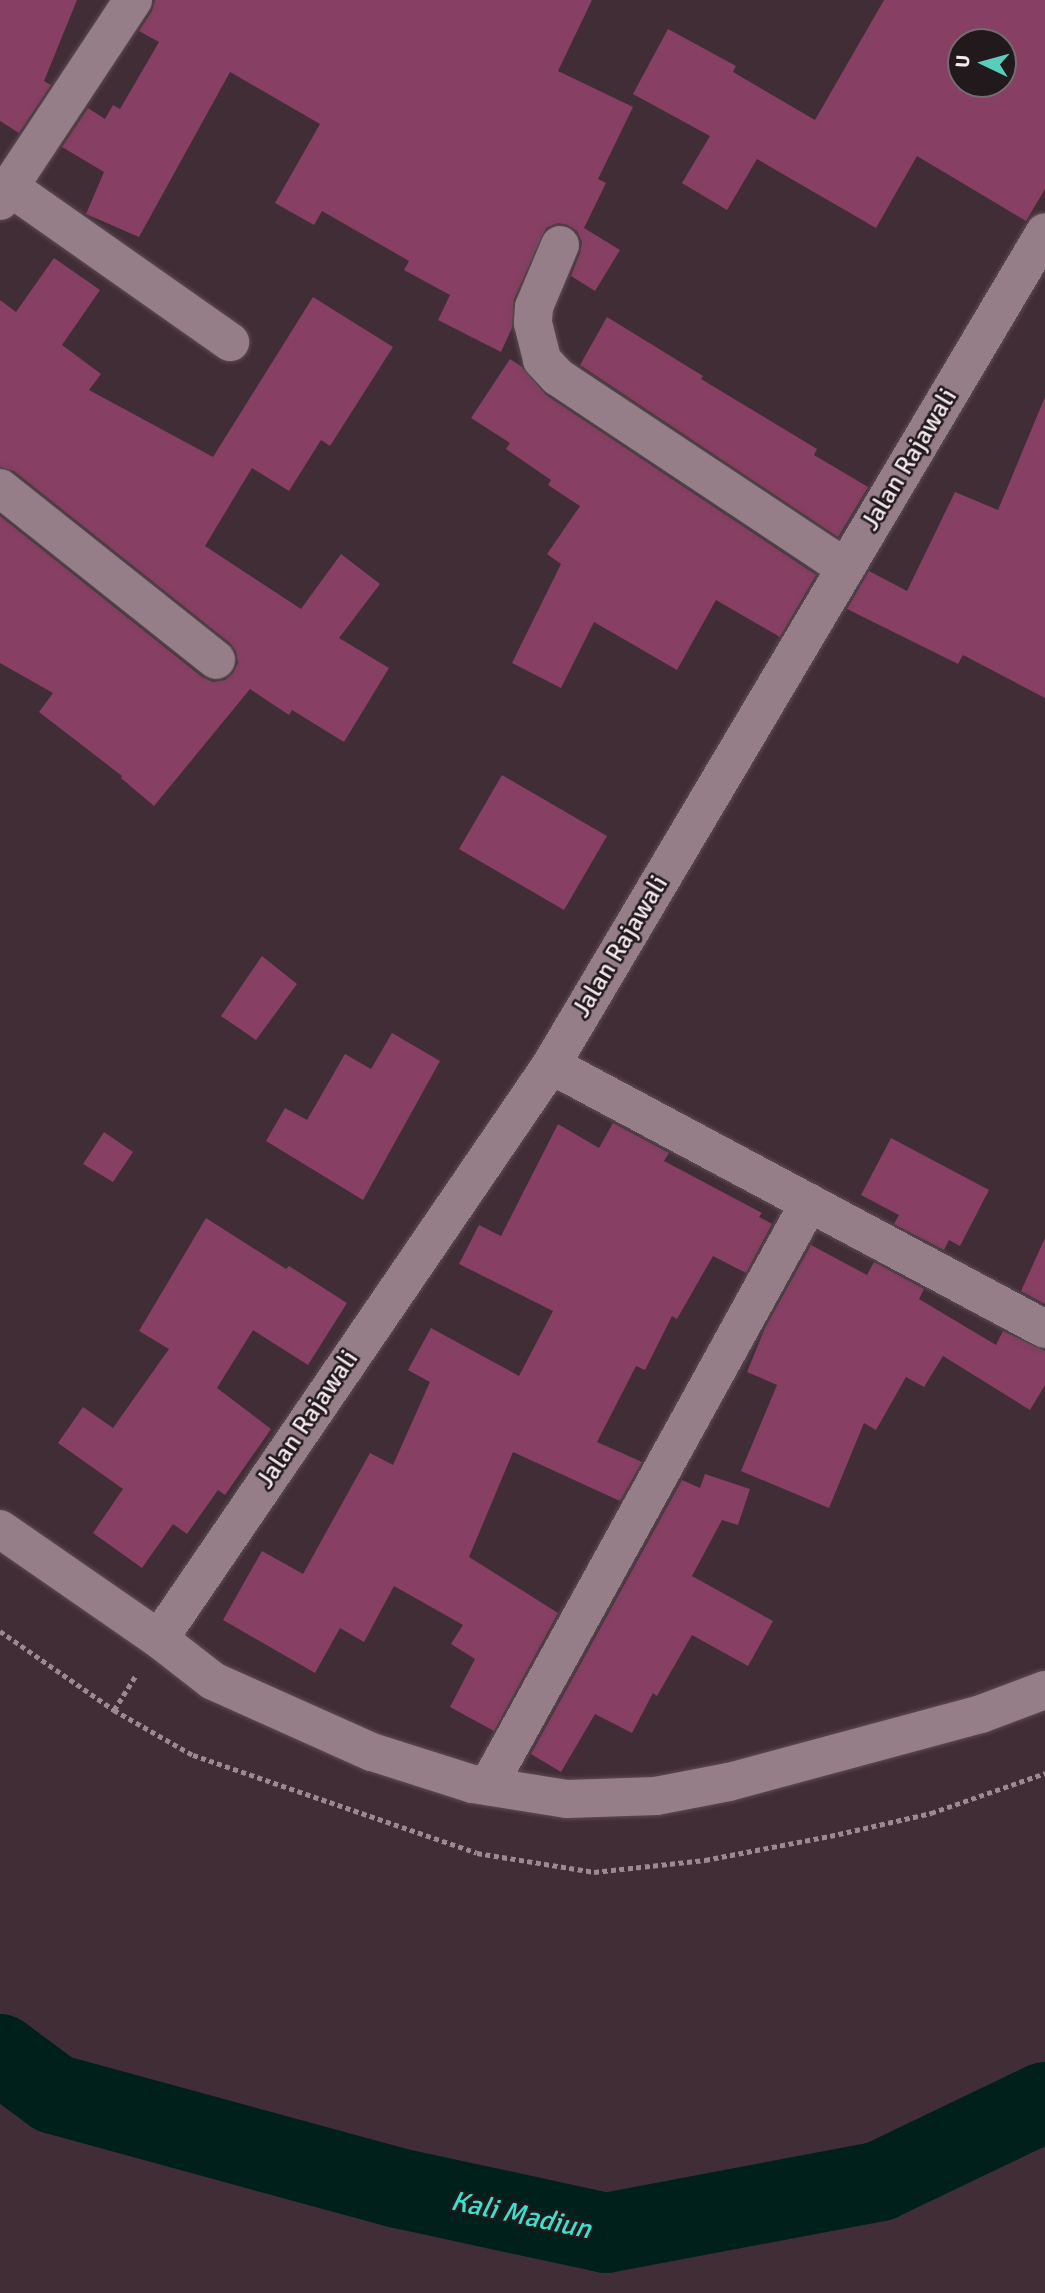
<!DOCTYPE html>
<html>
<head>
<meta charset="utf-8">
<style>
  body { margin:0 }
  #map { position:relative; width:1045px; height:2293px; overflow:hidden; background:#412d36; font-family:Signika,sans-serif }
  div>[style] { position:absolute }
  .river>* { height:80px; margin:-40px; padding:0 40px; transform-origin:40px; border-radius:40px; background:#00201b }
  .building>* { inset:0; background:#873f63 }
  .path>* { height:4.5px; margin-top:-2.25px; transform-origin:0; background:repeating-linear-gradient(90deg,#9a8a91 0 5px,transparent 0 8.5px) }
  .roads { filter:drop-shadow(0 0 2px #5d4c53) drop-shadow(0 0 2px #5d4c53) }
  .minor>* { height:38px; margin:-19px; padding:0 19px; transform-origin:19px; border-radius:19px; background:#957e88 }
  span { translate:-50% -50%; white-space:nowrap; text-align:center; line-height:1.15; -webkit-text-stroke:5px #21191c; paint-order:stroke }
  .street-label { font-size:26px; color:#f5e8ee }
  .water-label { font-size:28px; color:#38e2cc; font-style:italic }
  .north { position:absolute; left:947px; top:28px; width:70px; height:70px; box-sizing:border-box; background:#21191c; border:2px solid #766c70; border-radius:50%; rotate:275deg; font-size:19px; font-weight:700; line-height:28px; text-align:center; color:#f5e8ee }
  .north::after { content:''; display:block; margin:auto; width:24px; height:32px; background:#5acebd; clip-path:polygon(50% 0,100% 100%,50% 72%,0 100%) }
</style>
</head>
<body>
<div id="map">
  <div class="river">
    <div style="left:0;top:2054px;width:67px;rotate:36.5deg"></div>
    <div style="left:54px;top:2094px;width:357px;rotate:15.3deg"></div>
    <div style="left:398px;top:2188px;width:213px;rotate:12.2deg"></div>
    <div style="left:606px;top:2233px;width:279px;rotate:-10.7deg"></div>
    <div style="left:880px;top:2181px;width:183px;rotate:-25.6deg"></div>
  </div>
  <div class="building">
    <div style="clip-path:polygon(0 0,77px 0,44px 81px,51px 85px,19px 133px,0 121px)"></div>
    <div style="clip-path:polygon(155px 0,592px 0,558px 71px,633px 107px,598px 179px,606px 183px,584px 228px,620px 250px,595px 291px,571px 276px,580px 253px,582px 242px,577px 231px,568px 225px,558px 223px,546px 228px,514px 299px,512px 328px,501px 352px,438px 320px,450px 295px,404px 270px,409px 261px,322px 211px,314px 225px,275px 203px,320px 124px,230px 72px,139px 237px,86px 214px,104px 172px,62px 147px,88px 108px,105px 119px,113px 105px,120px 109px,159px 42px,139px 31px,152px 11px)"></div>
    <div style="clip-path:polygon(evenodd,884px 0,1045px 0,1045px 189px,1026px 221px,917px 156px,876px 228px,757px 159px,727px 210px,682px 183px,710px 136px,633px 94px,668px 29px,736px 66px,733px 72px,815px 120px,884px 0,961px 42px,1003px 42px,1003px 84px,961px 84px,961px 42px)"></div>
    <div style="clip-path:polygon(54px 258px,100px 290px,62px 345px,101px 374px,89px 390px,213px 457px,313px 297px,393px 347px,330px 446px,321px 440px,289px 491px,252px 468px,205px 546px,301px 609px,341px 554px,380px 584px,339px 638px,389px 668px,344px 742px,292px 710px,289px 715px,250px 689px,154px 806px,121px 778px,122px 776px,39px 712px,53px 693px,0 663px,0 516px,202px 677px,213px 682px,225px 680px,233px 673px,238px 663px,236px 651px,230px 643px,14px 471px,0 467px,0 300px,16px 312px)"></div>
    <div style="clip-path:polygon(607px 317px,703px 376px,701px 379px,817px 449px,814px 455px,868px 487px,838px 537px,580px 365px)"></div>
    <div style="clip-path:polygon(510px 359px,522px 367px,546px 395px,816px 575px,780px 637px,716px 600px,677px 670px,594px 622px,561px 688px,512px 663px,561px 564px,547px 554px,580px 506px,548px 485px,551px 480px,506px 449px,510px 443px,471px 418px)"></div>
    <div style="clip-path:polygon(1045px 397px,1045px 698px,963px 655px,958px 664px,847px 609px,869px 571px,907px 591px,955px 492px,998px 510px)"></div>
    <div style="clip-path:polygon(502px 775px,607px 836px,564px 910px,459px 849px)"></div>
    <div style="clip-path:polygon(262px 956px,297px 984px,256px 1040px,221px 1016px)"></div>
    <div style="clip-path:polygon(392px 1033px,440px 1061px,363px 1200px,266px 1141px,285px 1108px,307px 1120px,345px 1054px,371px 1069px)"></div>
    <div style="clip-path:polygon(613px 1123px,669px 1153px,664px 1161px,762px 1213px,759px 1217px,772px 1224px,746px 1273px,713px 1256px,677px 1319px,672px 1316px,645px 1370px,636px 1366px,597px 1442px,642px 1462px,620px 1501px,513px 1452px,469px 1557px,558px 1613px,494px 1731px,450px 1707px,475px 1659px,451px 1644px,463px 1625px,394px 1586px,364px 1642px,340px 1628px,315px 1673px,223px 1620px,262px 1551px,303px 1574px,370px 1453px,393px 1465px,430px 1382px,408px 1370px,431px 1328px,519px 1376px,553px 1311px,459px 1264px,479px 1225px,501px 1236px,558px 1124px,599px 1148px)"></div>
    <div style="clip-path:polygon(104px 1132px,133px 1152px,113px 1182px,83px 1164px)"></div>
    <div style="clip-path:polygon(891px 1138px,989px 1190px,960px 1246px,949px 1240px,944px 1250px,894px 1224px,899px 1215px,861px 1195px)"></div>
    <div style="clip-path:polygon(206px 1218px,286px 1269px,289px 1266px,347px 1303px,308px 1365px,253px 1330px,217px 1388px,271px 1429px,225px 1495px,218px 1490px,187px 1534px,173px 1524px,142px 1568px,93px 1533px,123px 1489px,58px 1443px,83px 1407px,113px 1428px,169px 1349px,139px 1331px)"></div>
    <div style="clip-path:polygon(1045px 1238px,1045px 1304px,1021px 1291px)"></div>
    <div style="clip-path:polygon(811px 1245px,867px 1275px,874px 1262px,924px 1289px,919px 1299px,996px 1345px,1003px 1331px,1045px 1351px,1045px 1385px,1030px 1410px,943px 1356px,924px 1387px,906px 1377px,876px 1430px,864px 1423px,829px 1508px,741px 1471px,777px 1385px,747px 1372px,765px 1328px)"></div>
    <div style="clip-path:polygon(705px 1474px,750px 1489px,738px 1525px,722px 1520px,692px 1576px,773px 1621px,748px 1666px,692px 1635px,657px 1696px,653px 1693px,632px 1733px,595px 1714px,561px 1772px,531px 1754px,682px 1480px,700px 1488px)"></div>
  </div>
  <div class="path">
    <div style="left:0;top:1631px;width:139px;rotate:34.7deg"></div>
    <div style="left:114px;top:1710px;width:91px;rotate:29.7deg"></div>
    <div style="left:193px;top:1755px;width:300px;rotate:19deg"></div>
    <div style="left:477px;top:1853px;width:119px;rotate:9.2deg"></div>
    <div style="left:594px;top:1872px;width:112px;rotate:-6.2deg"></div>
    <div style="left:705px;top:1860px;width:127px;rotate:-10.9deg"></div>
    <div style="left:830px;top:1836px;width:104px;rotate:-12.8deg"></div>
    <div style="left:931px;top:1813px;width:121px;rotate:-19.3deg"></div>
    <div style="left:114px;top:1710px;width:41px;rotate:-57.8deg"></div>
  </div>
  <div class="roads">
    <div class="minor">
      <div style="left:11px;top:188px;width:268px;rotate:35.1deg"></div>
      <div style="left:0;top:201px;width:241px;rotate:-56.5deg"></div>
      <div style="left:560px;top:245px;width:67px;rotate:112.8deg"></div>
      <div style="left:534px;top:307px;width:16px;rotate:94deg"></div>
      <div style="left:533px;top:323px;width:38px;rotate:76deg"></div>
      <div style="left:542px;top:360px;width:23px;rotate:47deg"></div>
      <div style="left:558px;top:377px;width:345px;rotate:33.6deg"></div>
      <div style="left:0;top:488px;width:276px;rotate:38.5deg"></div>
      <div style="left:551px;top:1065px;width:560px;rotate:28.12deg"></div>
      <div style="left:0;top:1529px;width:193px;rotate:34.7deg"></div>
      <div style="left:159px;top:1639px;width:68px;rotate:37.9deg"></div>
      <div style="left:213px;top:1681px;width:174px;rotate:24.1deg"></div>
      <div style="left:372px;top:1752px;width:106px;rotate:17.6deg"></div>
      <div style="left:473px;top:1784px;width:95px;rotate:9.1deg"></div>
      <div style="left:567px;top:1799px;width:89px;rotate:-1.9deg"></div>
      <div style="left:656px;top:1796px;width:74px;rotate:-10.9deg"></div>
      <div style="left:729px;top:1782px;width:261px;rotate:-15.1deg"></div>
      <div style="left:981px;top:1714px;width:68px;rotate:-20.6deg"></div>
      <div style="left:159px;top:1639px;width:695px;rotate:-55.67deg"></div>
      <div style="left:551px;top:1065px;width:968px;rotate:-59.33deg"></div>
      <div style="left:488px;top:1786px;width:666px;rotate:-61.16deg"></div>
    </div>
  </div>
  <div class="street-label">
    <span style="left:910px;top:460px;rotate:-59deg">Jalan Rajawali</span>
    <span style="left:621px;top:947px;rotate:-59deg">Jalan Rajawali</span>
    <span style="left:308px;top:1420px;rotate:-56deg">Jalan Rajawali</span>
  </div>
  <div class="water-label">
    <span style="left:521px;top:2215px;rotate:12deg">Kali Madiun</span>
  </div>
  <div class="north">U</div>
</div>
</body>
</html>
